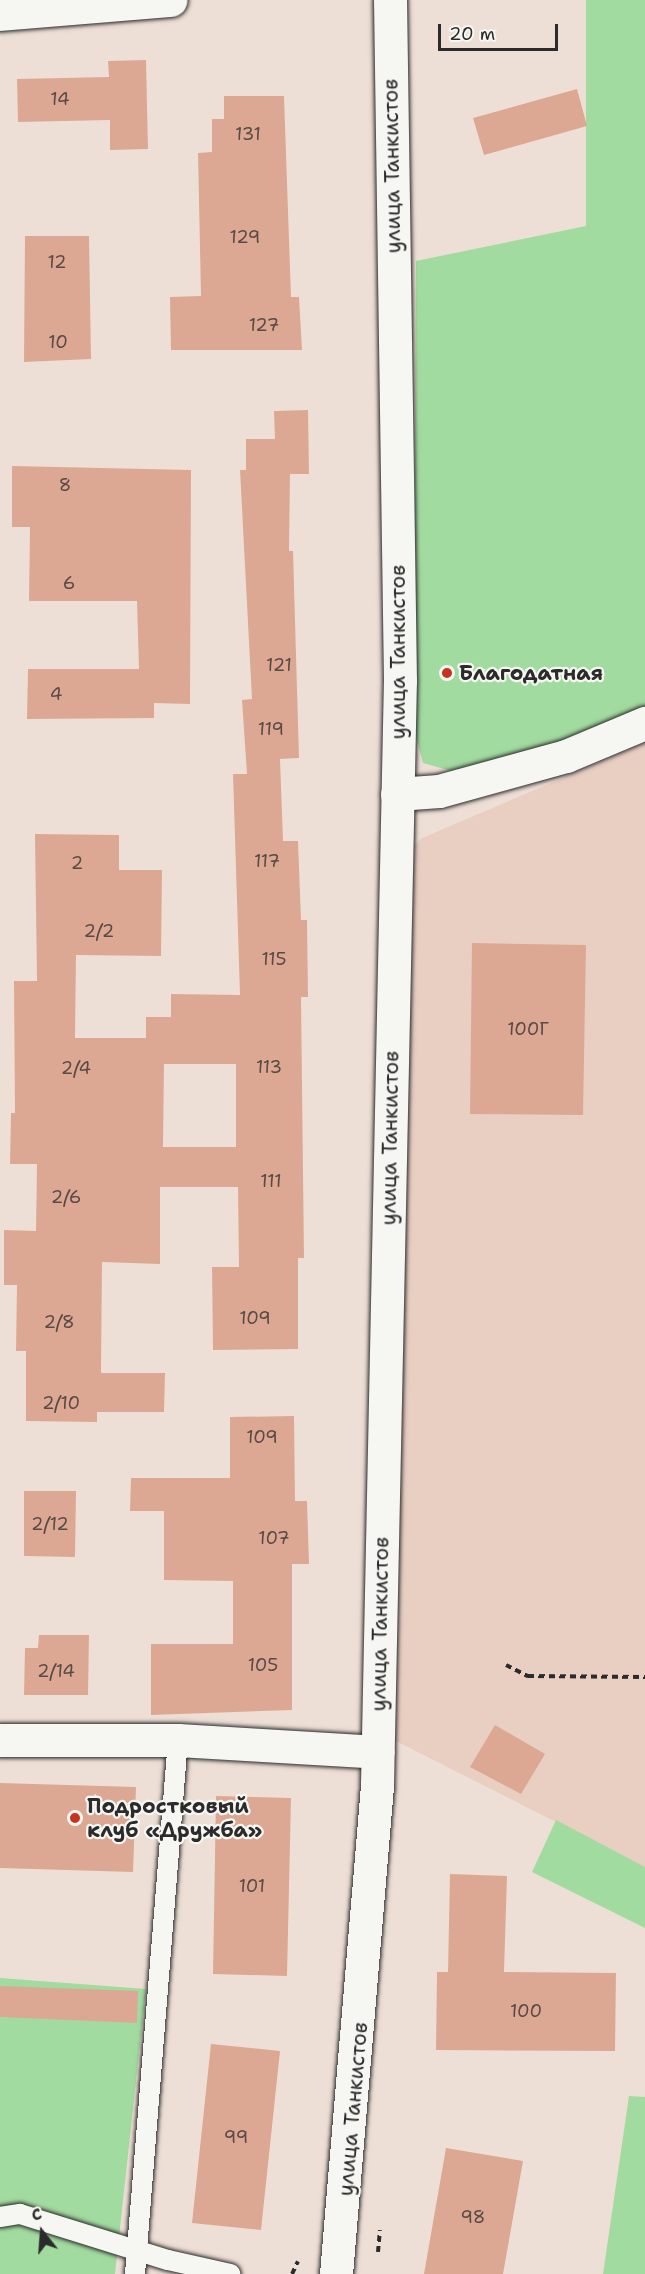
<!DOCTYPE html>
<html>
<head>
<meta charset="utf-8">
<style>
  body { margin:0 }
  #map { position:relative; width:645px; height:2274px; overflow:hidden; background:#eedfd6; font-family:"Shantell Sans",sans-serif }
  div>[style] { position:absolute }
  .built>* { inset:0; background:#e9cec2 }
  .green>* { inset:0; background:#a2dba0 }
  .building>* { inset:0; background:#dda893 }
  .path>* { height:4px; margin-top:-2px; transform-origin:0; background:repeating-linear-gradient(90deg,#2b2b2b 0 6px,transparent 0 10.5px) }
  .roads { filter:drop-shadow(0 0 2px #2b2b2b) drop-shadow(0 0 2px #2b2b2b) }
  .lane>* { height:20px; margin:-10px; padding:0 10px; transform-origin:10px; border-radius:10px; background:#f6f6f2 }
  .street>* { height:33px; margin:-16.5px; padding:0 16.5px; transform-origin:16.5px; border-radius:16.5px; background:#f6f6f2 }
  .secondary>* { height:33px; margin:-16.5px; padding:0 16.5px; transform-origin:16.5px; border-radius:16.5px; background:#f6f6f2 }
  .dots>* { width:16px; height:16px; translate:-50% -50%; box-sizing:border-box; border:3px solid #f6f6f2; border-radius:50% }
  span { translate:-50% -50%; white-space:nowrap; text-align:center; line-height:1.15; -webkit-text-stroke:4.5px #f6f6f2; paint-order:stroke }
  .number-label { font-size:18px; color:#584a45 }
  .number-label span { -webkit-text-stroke-width:0 }
  .street-label { font-size:21px; color:#2b2b2b }
  .poi-label { font-size:21px; color:#2b2b2b; font-weight:700 }
  .left { translate:0 -50%; text-align:left }
  .north { position:absolute; left:12px; top:2202px; width:60px; height:60px; -webkit-text-stroke:4px #f6f6f2; paint-order:stroke; rotate:343deg; font-size:16px; font-weight:700; line-height:24px; text-align:center; color:#2b2b2b }
  .north::after { content:''; display:block; margin:auto; width:21px; height:27px; background:#2b2b2b; clip-path:polygon(50% 0,100% 100%,50% 72%,0 100%) }
  .scale { position:absolute; left:438px; top:24px; width:120px; height:27px; box-sizing:border-box; border:3px solid #2b2b2b; border-top:0; padding-left:8px; font-size:18px; line-height:21px; white-space:nowrap; color:#2b2b2b; -webkit-text-stroke:4px #f6f6f2; paint-order:stroke }
</style>
</head>
<body>
<div id="map">
  <div class="built">
    <div style="clip-path:polygon(645px 743px,645px 1867px,394px 1740px,406px 853px,422px 838px)"></div>
  </div>
  <div class="green">
    <div style="clip-path:polygon(586px 0,645px 0,645px 709px,577px 737px,455px 772px,423px 763px,414px 729px,416px 261px,586px 226px)"></div>
    <div style="clip-path:polygon(556px 1820px,645px 1867px,645px 1928px,532px 1872px)"></div>
    <div style="clip-path:polygon(0 1978px,146px 1989px,115px 2274px,0 2274px)"></div>
    <div style="clip-path:polygon(629px 2096px,645px 2097px,645px 2274px,603px 2274px)"></div>
  </div>
  <div class="building">
    <div style="clip-path:polygon(146px 60px,148px 149px,110px 150px,110px 120px,18px 122px,17px 79px,109px 77px,108px 61px)"></div>
    <div style="clip-path:polygon(577px 89px,587px 126px,484px 155px,473px 118px)"></div>
    <div style="clip-path:polygon(224px 96px,284px 96px,291px 297px,299px 297px,302px 350px,171px 350px,170px 297px,201px 296px,198px 153px,212px 152px,212px 119px,224px 119px)"></div>
    <div style="clip-path:polygon(25px 236px,89px 236px,91px 359px,24px 362px)"></div>
    <div style="clip-path:polygon(evenodd,308px 410px,309px 474px,290px 474px,289px 551px,293px 551px,299px 758px,280px 759px,283px 841px,298px 841px,301px 920px,307px 920px,308px 997px,301px 997px,304px 1258px,298px 1258px,298px 1349px,213px 1350px,212px 1267px,239px 1267px,238px 1187px,160px 1187px,160px 1264px,102px 1262px,101px 1373px,165px 1373px,164px 1412px,97px 1412px,97px 1422px,26px 1421px,26px 1351px,16px 1351px,17px 1285px,4px 1285px,4px 1230px,36px 1231px,37px 1164px,10px 1164px,11px 1113px,15px 1113px,14px 981px,37px 981px,35px 834px,119px 835px,119px 870px,162px 870px,161px 956px,76px 955px,75px 1038px,146px 1038px,146px 1017px,171px 1017px,171px 994px,240px 995px,233px 774px,247px 774px,242px 700px,252px 699px,240px 470px,246px 470px,246px 439px,275px 439px,274px 411px,308px 410px,164px 1064px,236px 1064px,236px 1147px,163px 1147px,164px 1064px)"></div>
    <div style="clip-path:polygon(12px 466px,191px 470px,190px 704px,154px 703px,154px 718px,27px 719px,28px 669px,139px 669px,137px 601px,29px 601px,30px 527px,12px 527px)"></div>
    <div style="clip-path:polygon(472px 943px,586px 945px,583px 1115px,470px 1114px)"></div>
    <div style="clip-path:polygon(294px 1416px,295px 1501px,307px 1501px,309px 1564px,292px 1564px,292px 1710px,151px 1715px,151px 1644px,233px 1644px,233px 1581px,164px 1580px,164px 1511px,130px 1511px,131px 1478px,230px 1478px,230px 1417px)"></div>
    <div style="clip-path:polygon(24px 1491px,76px 1491px,75px 1557px,24px 1556px)"></div>
    <div style="clip-path:polygon(39px 1635px,89px 1635px,88px 1695px,24px 1695px,25px 1648px,38px 1648px)"></div>
    <div style="clip-path:polygon(495px 1725px,545px 1754px,521px 1794px,470px 1767px)"></div>
    <div style="clip-path:polygon(0 1783px,136px 1787px,133px 1872px,0 1868px)"></div>
    <div style="clip-path:polygon(216px 1796px,291px 1798px,287px 1976px,213px 1974px)"></div>
    <div style="clip-path:polygon(450px 1874px,507px 1876px,504px 1972px,616px 1973px,615px 2051px,436px 2050px,437px 1972px,448px 1972px)"></div>
    <div style="clip-path:polygon(0 1986px,138px 1991px,137px 2023px,0 2017px)"></div>
    <div style="clip-path:polygon(211px 2044px,280px 2051px,261px 2230px,192px 2223px)"></div>
    <div style="clip-path:polygon(446px 2148px,523px 2161px,503px 2274px,424px 2274px)"></div>
  </div>
  <div class="path">
    <div style="left:506px;top:1665px;width:25px;rotate:27deg"></div>
    <div style="left:528px;top:1676px;width:117px;rotate:0.5deg"></div>
    <div style="left:378px;top:2252px;width:22px;rotate:-85deg"></div>
    <div style="left:292px;top:2274px;width:14px;rotate:-65deg"></div>
  </div>
  <div class="roads">
    <div class="lane">
      <div style="left:0;top:2217px;width:20px;rotate:-9deg"></div>
      <div style="left:20px;top:2214px;width:155px;rotate:17.3deg"></div>
      <div style="left:168px;top:2260px;width:64px;rotate:12.7deg"></div>
      <div style="left:135px;top:2274px;width:536px;rotate:-85.4deg"></div>
    </div>
    <div class="street">
      <div style="left:0;top:14px;width:171px;rotate:-4.7deg"></div>
      <div style="left:397px;top:794px;width:42px;rotate:-4.1deg"></div>
      <div style="left:439px;top:791px;width:132px;rotate:-15.4deg"></div>
      <div style="left:566px;top:756px;width:86px;rotate:-22.7deg"></div>
      <div style="left:0;top:1740px;width:178px"></div>
      <div style="left:178px;top:1740px;width:200px;rotate:3.4deg"></div>
    </div>
    <div class="secondary">
      <div style="left:336px;top:2274px;width:491px;rotate:-85.2deg"></div>
      <div style="left:377px;top:1785px;width:1104px;rotate:-88.81deg"></div>
      <div style="left:400px;top:681px;width:681px;rotate:-90.84deg"></div>
    </div>
  </div>
  <div class="dots">
    <div style="left:447px;top:673px;background:#c8321e"></div>
    <div style="left:75px;top:1818px;background:#c8321e"></div>
  </div>
  <div class="number-label">
    <span style="left:60px;top:99px">14</span>
    <span style="left:248px;top:134px">131</span>
    <span style="left:245px;top:237px">129</span>
    <span style="left:57px;top:262px">12</span>
    <span style="left:264px;top:325px">127</span>
    <span style="left:58px;top:342px">10</span>
    <span style="left:65px;top:485px">8</span>
    <span style="left:69px;top:583px">6</span>
    <span style="left:279px;top:665px">121</span>
    <span style="left:56px;top:694px">4</span>
    <span style="left:271px;top:729px">119</span>
    <span style="left:267px;top:861px">117</span>
    <span style="left:77px;top:863px">2</span>
    <span style="left:99px;top:931px">2/2</span>
    <span style="left:274px;top:959px">115</span>
    <span style="left:528px;top:1029px">100Г</span>
    <span style="left:269px;top:1067px">113</span>
    <span style="left:76px;top:1068px">2/4</span>
    <span style="left:271px;top:1181px">111</span>
    <span style="left:66px;top:1197px">2/6</span>
    <span style="left:255px;top:1318px">109</span>
    <span style="left:59px;top:1322px">2/8</span>
    <span style="left:61px;top:1403px">2/10</span>
    <span style="left:262px;top:1437px">109</span>
    <span style="left:50px;top:1524px">2/12</span>
    <span style="left:274px;top:1538px">107</span>
    <span style="left:263px;top:1665px">105</span>
    <span style="left:56px;top:1671px">2/14</span>
    <span style="left:252px;top:1886px">101</span>
    <span style="left:526px;top:2011px">100</span>
    <span style="left:236px;top:2137px">99</span>
    <span style="left:473px;top:2217px">98</span>
  </div>
  <div class="street-label">
    <span style="left:392px;top:166px;rotate:-91deg">улица Танкистов</span>
    <span style="left:398px;top:652px;rotate:-90deg">улица Танкистов</span>
    <span style="left:390px;top:1138px;rotate:-89deg">улица Танкистов</span>
    <span style="left:380px;top:1624px;rotate:-89deg">улица Танкистов</span>
    <span style="left:353px;top:2109px;rotate:-85deg">улица Танкистов</span>
  </div>
  <div class="poi-label">
    <span class="left" style="left:459px;top:673px">Благодатная</span>
    <span class="left" style="left:87px;top:1818px">Подростковый<br>клуб «Дружба»</span>
  </div>
  <div class="north">С</div>
  <div class="scale">20 m</div>
</div>
</body>
</html>
